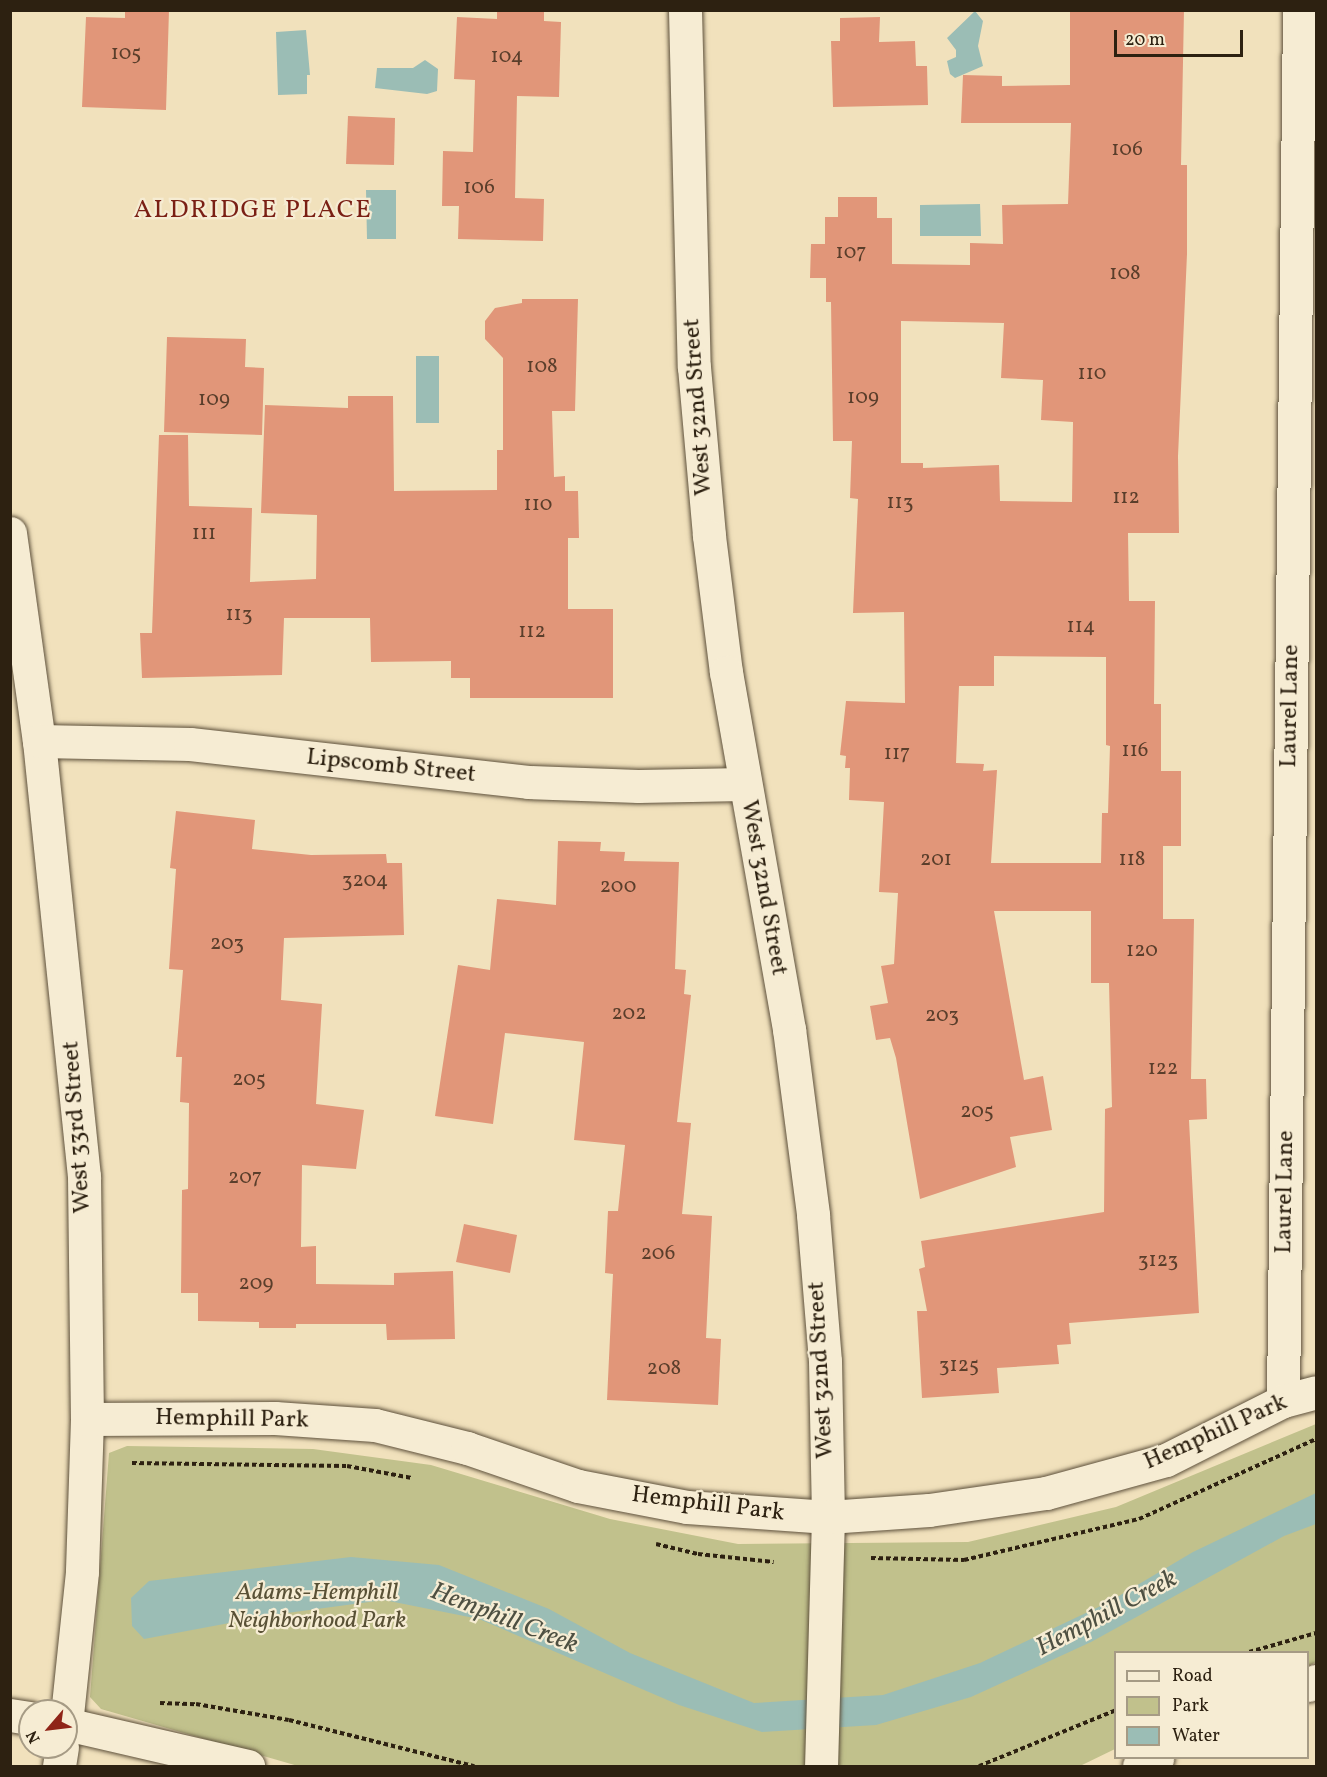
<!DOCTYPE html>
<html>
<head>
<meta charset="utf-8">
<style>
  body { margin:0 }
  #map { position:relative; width:1327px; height:1777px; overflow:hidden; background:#f1e1bc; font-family:Vollkorn,serif }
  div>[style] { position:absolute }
  .green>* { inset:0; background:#c1c18c }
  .water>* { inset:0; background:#9bbdb5 }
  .building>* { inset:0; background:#e19679 }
  .path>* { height:4px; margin-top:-2px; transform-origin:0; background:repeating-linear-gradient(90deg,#2d2111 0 4.5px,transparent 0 7.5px) }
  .roads { filter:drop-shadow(0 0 2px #5e513c) drop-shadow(0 0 2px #5e513c) }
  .minor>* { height:33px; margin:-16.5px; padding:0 16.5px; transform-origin:16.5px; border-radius:16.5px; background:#f6ecd3 }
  span { translate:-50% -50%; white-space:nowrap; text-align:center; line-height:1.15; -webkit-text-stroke:4.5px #f6ecd3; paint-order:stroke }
  .number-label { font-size:21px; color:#5a3e2b }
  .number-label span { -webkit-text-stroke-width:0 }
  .street-label { font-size:24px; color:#2d2111 }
  .park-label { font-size:24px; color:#595136; font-style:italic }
  .neighbourhood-label { font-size:26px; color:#7a1f14; letter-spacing:1.5px }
  .water-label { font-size:26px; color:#4e5042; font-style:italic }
  .frame { position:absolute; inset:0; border:12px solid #2d2111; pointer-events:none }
  .legend { position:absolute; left:1114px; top:1651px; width:195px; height:108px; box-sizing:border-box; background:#f6ecd3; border:2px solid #a69b85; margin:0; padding:8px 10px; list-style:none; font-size:18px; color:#2d2111 }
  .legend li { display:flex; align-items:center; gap:12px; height:30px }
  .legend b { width:30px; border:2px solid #a69b85 }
  .north { position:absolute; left:18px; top:1699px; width:60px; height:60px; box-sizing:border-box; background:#f6ecd3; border:2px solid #a69b85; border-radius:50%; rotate:242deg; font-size:16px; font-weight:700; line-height:24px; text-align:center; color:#2d2111 }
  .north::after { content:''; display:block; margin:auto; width:21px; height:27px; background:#8f2418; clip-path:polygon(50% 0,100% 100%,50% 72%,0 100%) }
  .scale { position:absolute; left:1114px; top:30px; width:129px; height:27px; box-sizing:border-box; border:3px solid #2d2111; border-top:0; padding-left:8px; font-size:18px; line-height:21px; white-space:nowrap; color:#2d2111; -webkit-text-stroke:4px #f6ecd3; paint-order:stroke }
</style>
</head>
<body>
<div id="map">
  <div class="green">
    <div style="clip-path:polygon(1316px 1424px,1316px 1662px,1308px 1666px,1308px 1652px,1116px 1652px,1115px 1749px,1080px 1766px,298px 1766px,101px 1709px,90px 1697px,109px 1453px,127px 1446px,313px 1449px,431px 1465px,610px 1519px,738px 1544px,968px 1542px,1116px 1507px)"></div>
  </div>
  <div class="water">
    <div style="clip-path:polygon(975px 11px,983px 21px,978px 46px,983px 66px,955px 78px,950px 74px,947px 61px,956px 57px,956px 50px,947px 38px)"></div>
    <div style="clip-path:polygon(306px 30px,310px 75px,307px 75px,307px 94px,278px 95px,276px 32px)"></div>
    <div style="clip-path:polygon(425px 60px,438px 69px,437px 91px,427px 94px,375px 88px,377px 68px,413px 68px)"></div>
    <div style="clip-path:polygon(366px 190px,396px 190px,396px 239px,367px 239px)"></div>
    <div style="clip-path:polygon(980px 204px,981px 236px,920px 236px,920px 205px)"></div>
    <div style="clip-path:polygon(416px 356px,439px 356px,439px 423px,416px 423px)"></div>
    <div style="clip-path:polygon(1316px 1493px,1316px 1524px,1284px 1536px,1091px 1642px,971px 1697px,876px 1725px,762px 1732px,679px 1705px,479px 1619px,384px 1600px,272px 1615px,144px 1639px,132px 1626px,131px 1598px,149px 1581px,351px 1557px,439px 1565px,549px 1609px,630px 1653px,754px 1703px,883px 1695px,980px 1663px,1107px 1603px,1193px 1552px)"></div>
  </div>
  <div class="building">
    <div style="clip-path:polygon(125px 10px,169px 10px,166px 110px,82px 107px,86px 17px,125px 18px)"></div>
    <div style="clip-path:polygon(497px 10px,544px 10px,544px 21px,561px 22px,559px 97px,517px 96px,515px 198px,544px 199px,543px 241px,458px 239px,459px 206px,442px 206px,443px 151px,473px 152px,475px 80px,454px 79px,457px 17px,497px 19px)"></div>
    <div style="clip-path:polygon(evenodd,1070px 10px,1184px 10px,1181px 165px,1187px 165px,1187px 254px,1178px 456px,1179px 533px,1128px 533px,1129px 601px,1155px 601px,1154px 704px,1161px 704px,1161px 771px,1181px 771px,1181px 846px,1163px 846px,1163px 919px,1194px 919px,1191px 1079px,1206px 1079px,1207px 1119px,1189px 1120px,1199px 1313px,1069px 1323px,1071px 1344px,1057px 1345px,1059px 1364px,997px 1368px,999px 1393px,922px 1398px,917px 1311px,927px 1311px,919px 1269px,925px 1267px,921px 1241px,1104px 1212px,1105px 1109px,1112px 1107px,1109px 983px,1091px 983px,1091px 911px,994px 911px,1024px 1080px,1043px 1076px,1052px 1130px,1010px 1137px,1016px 1167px,920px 1199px,896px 1058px,890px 1038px,876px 1040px,870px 1006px,888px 1003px,881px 966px,894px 964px,898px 893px,879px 892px,884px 802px,849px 800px,850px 768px,845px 768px,846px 756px,840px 755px,846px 701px,905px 703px,904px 612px,853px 613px,858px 499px,850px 498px,852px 441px,833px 441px,831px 302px,826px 302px,826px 278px,810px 278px,811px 244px,825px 244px,825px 217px,838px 217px,838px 197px,877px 197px,877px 218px,892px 218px,892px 264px,970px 265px,970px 243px,1003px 244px,1002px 205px,1068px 204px,1071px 123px,961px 123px,963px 75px,1002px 76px,1002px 86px,1070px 85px,1070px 10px,901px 321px,1004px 323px,1001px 378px,1043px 380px,1041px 420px,1073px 422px,1072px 502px,1000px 501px,999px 465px,923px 468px,923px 463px,901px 463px,901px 321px,1070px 10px,994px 656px,1106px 657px,1106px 745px,1110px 746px,1108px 813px,1102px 813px,1101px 863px,991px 863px,997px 770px,983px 771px,984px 764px,956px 763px,959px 686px,994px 686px,994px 656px)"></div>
    <div style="clip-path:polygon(880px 17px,879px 42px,915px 41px,916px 66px,927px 66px,928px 105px,833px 107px,831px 41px,840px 41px,840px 18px)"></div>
    <div style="clip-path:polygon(348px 116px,395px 118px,394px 165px,346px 164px)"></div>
    <div style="clip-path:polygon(522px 299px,578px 299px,575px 411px,552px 411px,554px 477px,565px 476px,565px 491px,578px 491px,579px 538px,568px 538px,568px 609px,613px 609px,613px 698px,470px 698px,470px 678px,451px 678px,451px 661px,371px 662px,370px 618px,284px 618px,282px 675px,142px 678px,140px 633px,152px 633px,159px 435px,188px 435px,189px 506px,252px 508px,250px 582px,316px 579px,317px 515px,261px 513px,265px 405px,348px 408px,348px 396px,393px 396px,394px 491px,497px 490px,497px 450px,503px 450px,503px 358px,485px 339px,485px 321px,495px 308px,522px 303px)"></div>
    <div style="clip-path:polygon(167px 337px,246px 339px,245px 367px,264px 368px,262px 435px,164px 432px)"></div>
    <div style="clip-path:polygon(176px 811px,255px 820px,252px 849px,311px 855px,386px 854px,387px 863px,402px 863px,404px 935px,284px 938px,281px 1000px,322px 1004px,316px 1104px,364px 1110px,356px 1169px,302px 1165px,301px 1247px,316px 1246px,316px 1284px,394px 1285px,394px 1273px,453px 1271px,455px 1339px,387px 1340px,386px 1324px,296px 1324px,296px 1328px,259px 1328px,259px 1322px,198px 1321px,198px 1293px,181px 1293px,182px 1190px,188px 1189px,189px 1103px,180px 1102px,182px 1057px,176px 1057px,183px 970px,169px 969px,176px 869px,170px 868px)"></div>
    <div style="clip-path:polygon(558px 841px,601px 842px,600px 851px,625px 852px,624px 861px,679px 862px,675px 969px,686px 970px,684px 994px,691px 995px,677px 1122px,691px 1123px,682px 1214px,712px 1216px,706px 1338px,721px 1339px,718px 1405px,607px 1400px,613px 1274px,605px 1273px,608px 1211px,618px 1211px,625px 1145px,574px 1140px,584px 1042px,505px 1033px,493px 1124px,435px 1116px,458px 965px,490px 970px,497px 899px,556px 905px)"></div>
    <div style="clip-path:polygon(464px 1224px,517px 1235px,510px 1273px,456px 1262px)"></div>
  </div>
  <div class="path">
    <div style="left:132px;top:1463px;width:215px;rotate:0.8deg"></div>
    <div style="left:347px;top:1466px;width:66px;rotate:10.5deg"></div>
    <div style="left:656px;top:1544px;width:43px;rotate:13.4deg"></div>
    <div style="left:698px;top:1554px;width:76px;rotate:6deg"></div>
    <div style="left:871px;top:1558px;width:93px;rotate:1.2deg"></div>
    <div style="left:964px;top:1560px;width:180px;rotate:-13.2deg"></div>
    <div style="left:1139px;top:1519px;width:194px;rotate:-24.3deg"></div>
    <div style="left:1249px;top:1652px;width:70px;rotate:-15.8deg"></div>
    <div style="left:160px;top:1703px;width:36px;rotate:2deg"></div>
    <div style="left:196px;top:1704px;width:94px;rotate:9.8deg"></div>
    <div style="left:289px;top:1720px;width:191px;rotate:14deg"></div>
    <div style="left:979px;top:1766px;width:148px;rotate:-22.2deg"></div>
  </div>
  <div class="roads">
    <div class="minor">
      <div style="left:685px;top:10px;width:357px;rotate:88.6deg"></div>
      <div style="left:694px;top:367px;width:170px;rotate:84.9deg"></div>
      <div style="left:709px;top:536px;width:137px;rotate:82.9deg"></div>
      <div style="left:726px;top:672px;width:363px;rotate:80deg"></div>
      <div style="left:789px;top:1029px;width:188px;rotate:82.6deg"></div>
      <div style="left:813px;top:1215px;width:146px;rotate:85.3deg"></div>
      <div style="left:825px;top:1361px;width:156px;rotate:88.9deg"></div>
      <div style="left:828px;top:1517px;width:249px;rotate:91.6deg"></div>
      <div style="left:10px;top:533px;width:210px;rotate:82.1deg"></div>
      <div style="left:39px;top:741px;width:437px;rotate:84.1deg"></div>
      <div style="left:84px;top:1176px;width:243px;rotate:89.3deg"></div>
      <div style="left:87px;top:1419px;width:153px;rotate:91.9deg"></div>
      <div style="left:82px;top:1572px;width:152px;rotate:96deg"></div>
      <div style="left:39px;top:741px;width:151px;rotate:1.1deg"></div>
      <div style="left:190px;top:744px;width:340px;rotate:6.4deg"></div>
      <div style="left:528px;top:782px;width:110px;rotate:2.1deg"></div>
      <div style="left:638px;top:786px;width:106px;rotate:-1.1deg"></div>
      <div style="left:1283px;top:1401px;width:1391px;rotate:-89.34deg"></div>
      <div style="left:87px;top:1419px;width:188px;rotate:-0.3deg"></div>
      <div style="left:275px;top:1418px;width:100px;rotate:4deg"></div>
      <div style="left:375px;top:1425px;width:95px;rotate:14deg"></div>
      <div style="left:467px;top:1448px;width:117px;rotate:18.9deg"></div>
      <div style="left:578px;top:1486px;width:111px;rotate:10.9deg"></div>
      <div style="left:687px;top:1507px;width:141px;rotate:4.1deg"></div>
      <div style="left:828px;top:1517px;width:101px;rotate:-4deg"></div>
      <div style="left:929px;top:1510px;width:118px;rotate:-8.3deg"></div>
      <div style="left:1046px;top:1493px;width:124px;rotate:-15.4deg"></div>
      <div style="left:1166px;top:1460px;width:131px;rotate:-26.8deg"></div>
      <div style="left:1283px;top:1401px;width:34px;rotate:-15deg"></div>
      <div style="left:1308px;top:1685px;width:9px;rotate:-27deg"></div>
      <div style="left:10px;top:1715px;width:20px;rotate:9deg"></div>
      <div style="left:66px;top:1724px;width:187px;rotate:13deg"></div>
      <div style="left:59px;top:1766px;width:19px;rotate:-81deg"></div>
      <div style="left:1139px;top:1766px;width:20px;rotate:-24deg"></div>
    </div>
  </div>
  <div class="number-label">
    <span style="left:126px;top:54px">105</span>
    <span style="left:507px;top:57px">104</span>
    <span style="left:1127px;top:150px">106</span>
    <span style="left:479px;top:188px">106</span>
    <span style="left:851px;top:253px">107</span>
    <span style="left:1125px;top:274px">108</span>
    <span style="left:542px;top:367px">108</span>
    <span style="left:1092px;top:374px">110</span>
    <span style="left:863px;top:398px">109</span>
    <span style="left:214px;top:400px">109</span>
    <span style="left:1126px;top:498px">112</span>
    <span style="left:900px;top:503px">113</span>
    <span style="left:538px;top:505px">110</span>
    <span style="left:204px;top:534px">111</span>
    <span style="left:239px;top:615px">113</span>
    <span style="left:1081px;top:627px">114</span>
    <span style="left:532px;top:632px">112</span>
    <span style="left:1135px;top:751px">116</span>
    <span style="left:897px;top:754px">117</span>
    <span style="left:936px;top:860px">201</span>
    <span style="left:1132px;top:860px">118</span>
    <span style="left:365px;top:881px">3204</span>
    <span style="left:618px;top:887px">200</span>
    <span style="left:227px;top:944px">203</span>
    <span style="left:1142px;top:951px">120</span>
    <span style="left:629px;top:1014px">202</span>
    <span style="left:942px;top:1016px">203</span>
    <span style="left:1163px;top:1069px">122</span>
    <span style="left:249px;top:1080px">205</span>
    <span style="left:977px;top:1112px">205</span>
    <span style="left:245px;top:1178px">207</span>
    <span style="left:658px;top:1254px">206</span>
    <span style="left:1158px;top:1261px">3123</span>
    <span style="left:256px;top:1284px">209</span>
    <span style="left:959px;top:1366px">3125</span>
    <span style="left:664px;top:1369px">208</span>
  </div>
  <div class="street-label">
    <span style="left:699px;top:407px;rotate:-94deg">West 32nd Street</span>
    <span style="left:1291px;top:706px;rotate:-89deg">Laurel Lane</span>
    <span style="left:391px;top:767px;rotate:6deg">Lipscomb Street</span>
    <span style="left:763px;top:888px;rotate:80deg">West 32nd Street</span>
    <span style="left:78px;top:1127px;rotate:-94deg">West 33rd Street</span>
    <span style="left:1286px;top:1192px;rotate:-89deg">Laurel Lane</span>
    <span style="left:822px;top:1370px;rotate:-93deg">West 32nd Street</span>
    <span style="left:232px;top:1420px;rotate:1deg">Hemphill Park</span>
    <span style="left:1216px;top:1433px;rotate:-24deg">Hemphill Park</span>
    <span style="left:708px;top:1505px;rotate:7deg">Hemphill Park</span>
  </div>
  <div class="park-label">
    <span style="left:317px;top:1608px">Adams-Hemphill<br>Neighborhood Park</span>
  </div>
  <div class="neighbourhood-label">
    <span style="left:253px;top:211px">ALDRIDGE PLACE</span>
  </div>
  <div class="water-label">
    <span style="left:1107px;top:1614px;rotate:-28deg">Hemphill Creek</span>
    <span style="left:504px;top:1619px;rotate:21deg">Hemphill Creek</span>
  </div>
  <div class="frame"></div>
  <ul class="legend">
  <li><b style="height:8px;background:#f6ecd3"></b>Road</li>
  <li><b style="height:16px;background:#c1c18c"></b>Park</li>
  <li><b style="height:16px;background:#9bbdb5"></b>Water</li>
  </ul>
  <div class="north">N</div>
  <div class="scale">20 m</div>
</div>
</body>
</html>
